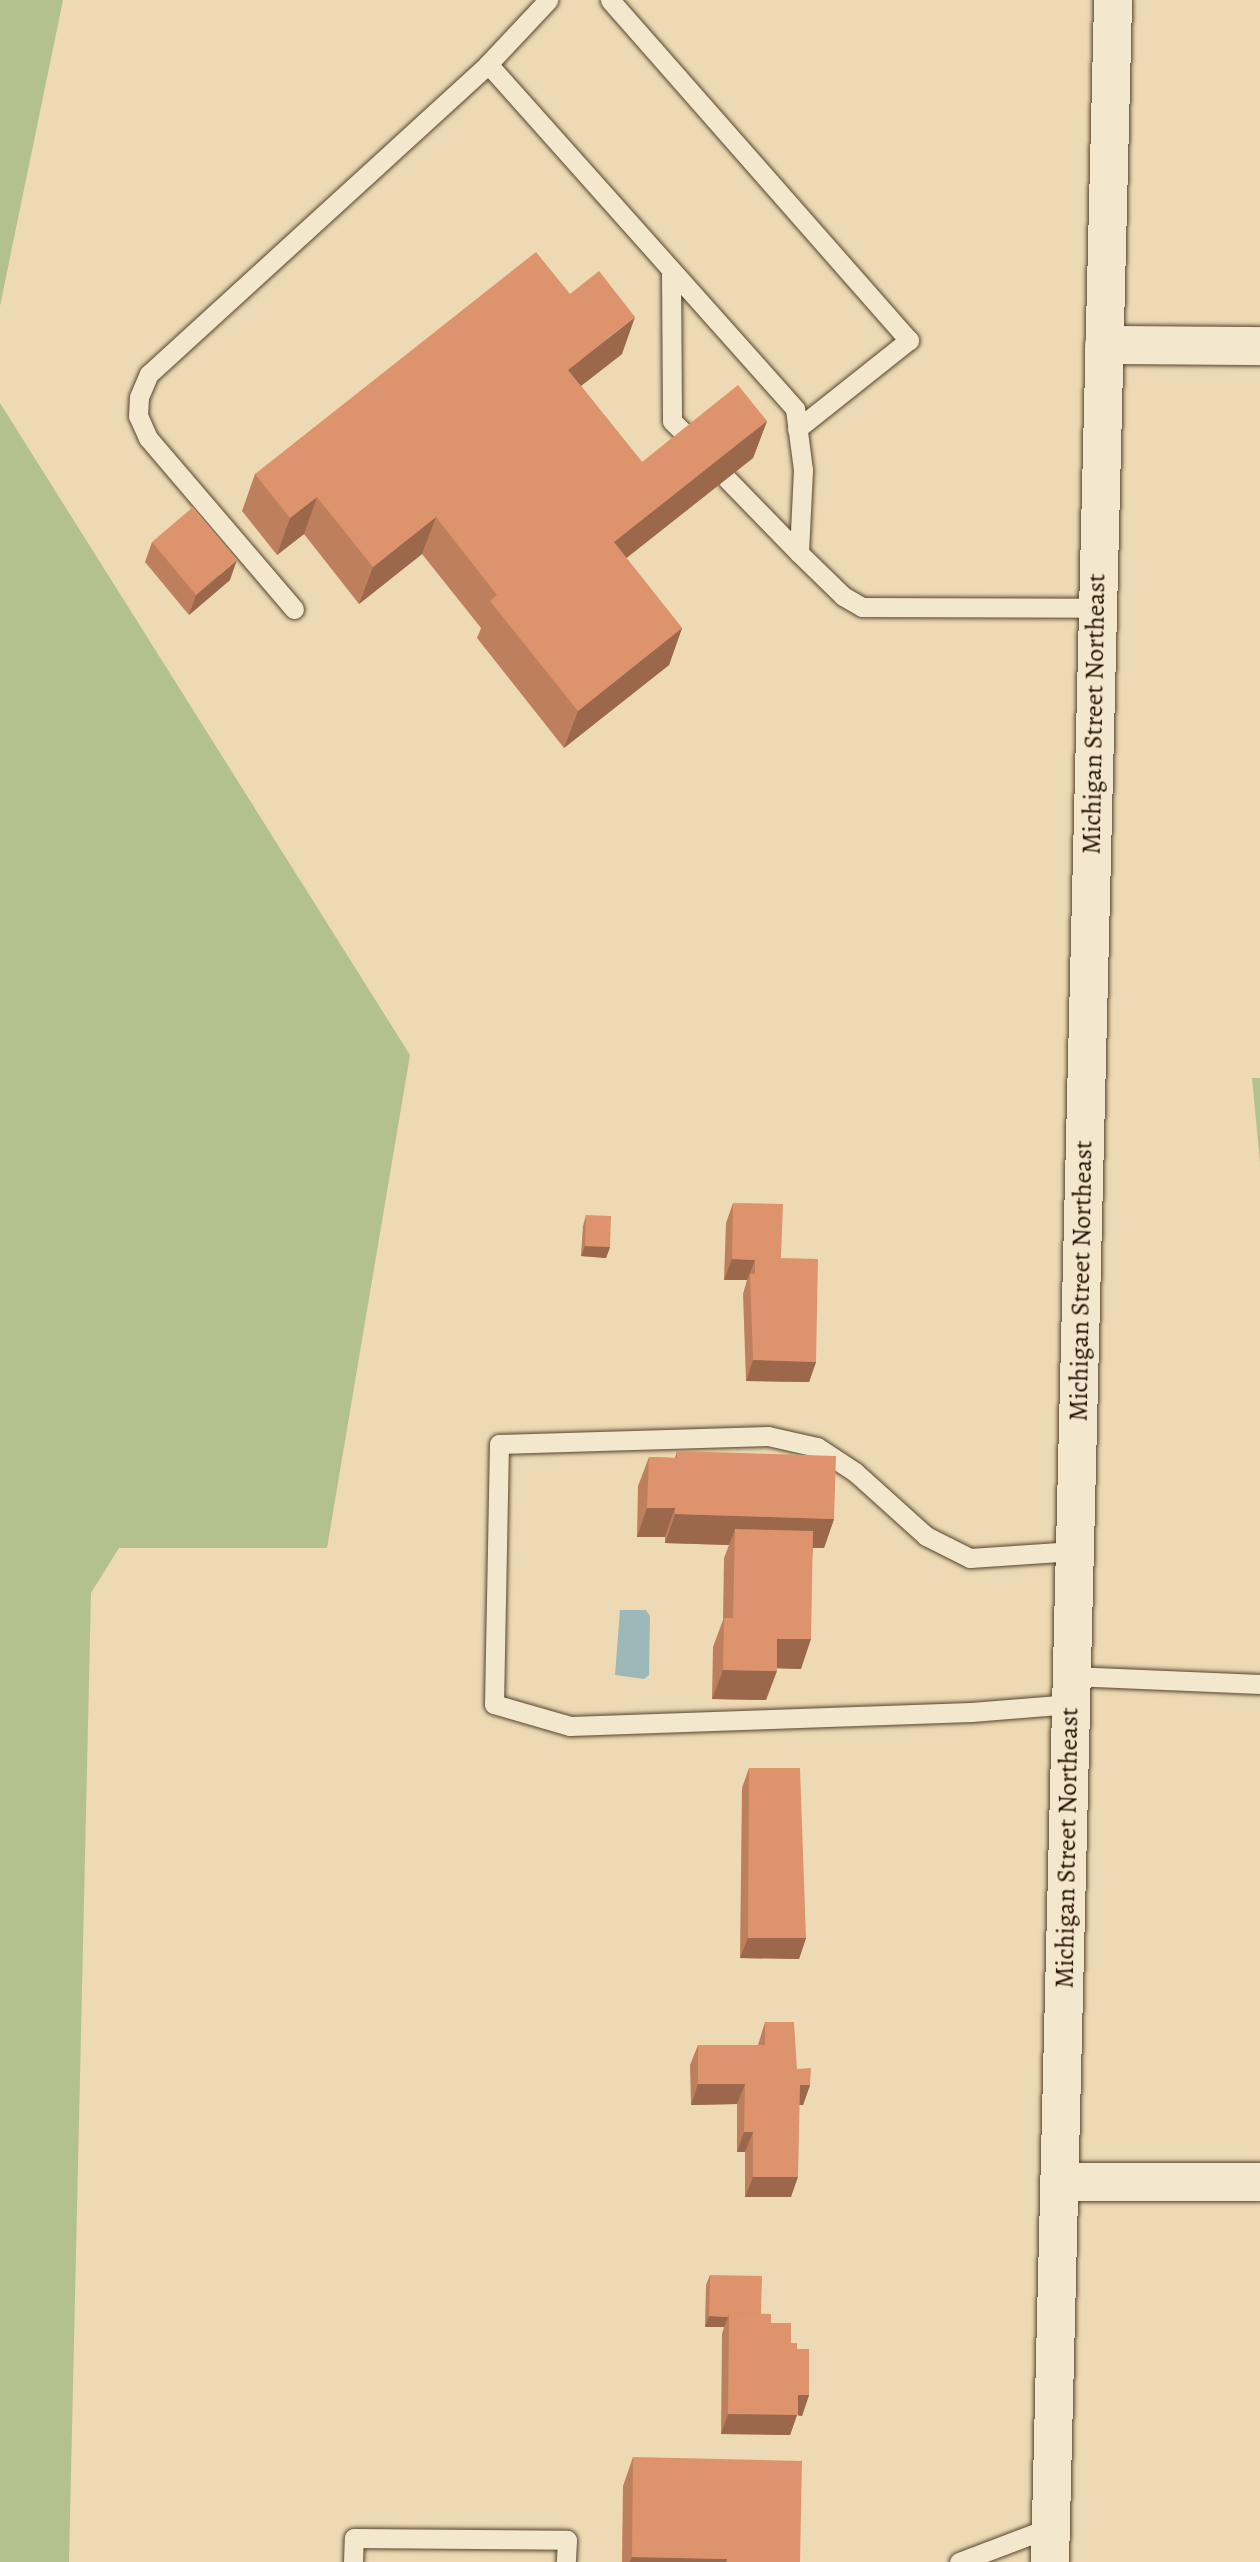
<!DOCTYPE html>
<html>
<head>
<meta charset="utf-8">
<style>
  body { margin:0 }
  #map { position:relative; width:1260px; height:2562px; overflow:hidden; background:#eddab4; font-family:Alegreya,serif }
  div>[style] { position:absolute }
  .green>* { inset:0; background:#b3c191 }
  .water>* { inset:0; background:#9db8b8 }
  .roads { filter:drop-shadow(0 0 2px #56442d) drop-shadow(0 0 2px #56442d) }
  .service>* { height:19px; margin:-9.5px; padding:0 9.5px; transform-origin:9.5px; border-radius:9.5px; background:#f3e7ce }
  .minor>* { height:38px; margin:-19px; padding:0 19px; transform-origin:19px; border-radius:19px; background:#f3e7ce }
  .secondary>* { height:38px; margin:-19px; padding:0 19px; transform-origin:19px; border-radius:19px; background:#f3e7ce }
  .wall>* { inset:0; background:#be7f5e }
  .shaded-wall>* { inset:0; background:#9b684c }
  .building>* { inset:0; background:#dd946d }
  span { translate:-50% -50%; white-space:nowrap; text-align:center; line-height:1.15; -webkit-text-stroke:5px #f3e7ce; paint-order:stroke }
  .street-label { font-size:26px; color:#241200 }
</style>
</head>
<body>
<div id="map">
  <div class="green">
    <div style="clip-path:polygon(0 0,63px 0,0 306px)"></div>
    <div style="clip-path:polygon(0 403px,410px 1055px,327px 1548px,119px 1548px,91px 1593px,69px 2562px,0 2562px)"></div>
    <div style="clip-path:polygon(1252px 1078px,1260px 1078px,1260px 1163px)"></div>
  </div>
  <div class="water">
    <div style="clip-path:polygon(620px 1610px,646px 1610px,650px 1616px,649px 1675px,644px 1679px,615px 1675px)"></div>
  </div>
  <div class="roads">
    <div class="service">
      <div style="left:610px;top:0;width:453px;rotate:48.7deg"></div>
      <div style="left:909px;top:340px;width:143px;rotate:141.5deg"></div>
      <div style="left:488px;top:64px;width:88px;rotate:-46.8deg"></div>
      <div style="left:671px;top:271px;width:150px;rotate:89.6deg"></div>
      <div style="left:672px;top:421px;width:34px;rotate:45deg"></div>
      <div style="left:727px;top:479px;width:103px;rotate:45.8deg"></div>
      <div style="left:294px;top:609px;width:225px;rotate:-130.5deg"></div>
      <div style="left:148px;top:438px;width:24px;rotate:-114deg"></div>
      <div style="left:138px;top:416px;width:19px;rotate:-87deg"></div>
      <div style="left:139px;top:397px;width:25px;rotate:-67deg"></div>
      <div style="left:149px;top:374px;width:459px;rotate:-42.4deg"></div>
      <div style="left:488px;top:64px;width:462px;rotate:48.3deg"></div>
      <div style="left:795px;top:409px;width:62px;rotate:82.5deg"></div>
      <div style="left:803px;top:470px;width:83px;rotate:92.8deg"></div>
      <div style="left:799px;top:553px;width:62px;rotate:44.3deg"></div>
      <div style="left:843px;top:596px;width:22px;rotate:30deg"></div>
      <div style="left:862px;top:607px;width:235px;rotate:0.2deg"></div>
      <div style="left:1071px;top:1676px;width:189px;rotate:2.4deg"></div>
      <div style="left:1071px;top:1704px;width:100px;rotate:175.4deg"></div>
      <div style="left:971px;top:1712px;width:401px;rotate:178deg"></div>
      <div style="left:570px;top:1726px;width:79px;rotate:-163.9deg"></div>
      <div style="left:494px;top:1704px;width:260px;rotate:-88.9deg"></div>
      <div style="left:499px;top:1444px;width:269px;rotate:-1.7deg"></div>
      <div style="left:768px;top:1436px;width:50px;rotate:12.7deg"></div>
      <div style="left:817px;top:1447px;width:45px;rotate:33.3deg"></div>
      <div style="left:855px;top:1472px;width:96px;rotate:42deg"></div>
      <div style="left:926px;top:1536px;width:49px;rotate:26.6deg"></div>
      <div style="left:970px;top:1558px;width:104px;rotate:-3.9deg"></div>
      <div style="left:353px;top:2562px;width:24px;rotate:-88deg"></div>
      <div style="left:354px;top:2538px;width:213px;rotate:0.5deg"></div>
      <div style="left:567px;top:2540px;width:22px;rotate:93deg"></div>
      <div style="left:959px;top:2562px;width:98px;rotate:-20.8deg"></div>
    </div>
    <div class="minor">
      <div style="left:1104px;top:345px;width:156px;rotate:0.4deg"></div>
      <div style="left:1059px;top:2182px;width:201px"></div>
    </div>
    <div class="secondary">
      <div style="left:1050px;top:2562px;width:2563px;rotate:-88.59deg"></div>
    </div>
  </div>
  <div class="wall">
    <div style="clip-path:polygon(570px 294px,622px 354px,581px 386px,642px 462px,767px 421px,753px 458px,626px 558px,682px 628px,669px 665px,564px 748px,477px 638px,481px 628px,422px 554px,359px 604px,304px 534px,277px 555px,242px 511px,255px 474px)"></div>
    <div style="clip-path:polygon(152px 542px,230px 580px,189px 615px,145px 562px)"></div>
    <div style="clip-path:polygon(733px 1203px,781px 1258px,816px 1362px,809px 1382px,746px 1381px,743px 1294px,747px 1280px,724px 1280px,726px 1223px)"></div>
    <div style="clip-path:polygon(586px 1215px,610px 1247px,606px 1258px,581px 1256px,583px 1226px)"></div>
    <div style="clip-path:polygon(677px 1451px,834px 1519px,824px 1548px,813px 1548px,801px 1669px,777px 1668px,766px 1700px,712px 1699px,713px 1647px,723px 1620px,724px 1558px,729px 1545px,665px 1543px,665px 1537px,637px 1537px,638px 1486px,649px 1457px,675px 1458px)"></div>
    <div style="clip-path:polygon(749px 1768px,806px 1938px,799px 1959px,740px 1958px,742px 1788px)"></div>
    <div style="clip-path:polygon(765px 2022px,797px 2069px,810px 2085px,803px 2105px,799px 2105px,791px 2197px,745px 2197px,745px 2152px,737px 2152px,737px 2104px,691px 2105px,690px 2065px,698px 2045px,758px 2045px)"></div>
    <div style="clip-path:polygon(710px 2275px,761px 2314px,797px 2349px,809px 2395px,802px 2416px,797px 2415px,790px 2435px,721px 2434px,722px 2334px,724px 2327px,705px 2327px,706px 2285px)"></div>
    <div style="clip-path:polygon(633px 2457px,800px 2562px,622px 2562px,623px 2486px)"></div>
  </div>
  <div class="shaded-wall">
    <div style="clip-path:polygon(635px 317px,622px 354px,555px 406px,568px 370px)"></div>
    <div style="clip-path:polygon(767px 421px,753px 458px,600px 579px,614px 542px)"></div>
    <div style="clip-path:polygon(317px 497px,304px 534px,277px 555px,290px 518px)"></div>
    <div style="clip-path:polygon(436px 517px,422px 554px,359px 604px,373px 567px)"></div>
    <div style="clip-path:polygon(237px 560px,230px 580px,189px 615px,196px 595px)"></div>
    <div style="clip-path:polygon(682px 628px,669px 665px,564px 748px,578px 711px)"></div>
    <div style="clip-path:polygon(585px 1246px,610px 1247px,606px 1258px,581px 1256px)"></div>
    <div style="clip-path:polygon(732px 1259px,755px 1260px,747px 1280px,724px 1280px)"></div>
    <div style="clip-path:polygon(753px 1360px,816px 1362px,809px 1382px,746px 1381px)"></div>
    <div style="clip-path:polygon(647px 1508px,675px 1508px,665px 1537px,637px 1537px)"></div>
    <div style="clip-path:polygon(675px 1514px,834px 1519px,824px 1548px,735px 1546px,735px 1529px,729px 1545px,665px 1543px)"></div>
    <div style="clip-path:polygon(777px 1639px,811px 1639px,801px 1669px,767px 1668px)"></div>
    <div style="clip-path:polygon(723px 1670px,777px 1671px,766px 1700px,712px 1699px)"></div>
    <div style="clip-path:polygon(748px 1938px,806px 1938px,799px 1959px,740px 1958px)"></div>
    <div style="clip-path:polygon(698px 2084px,745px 2084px,737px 2104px,691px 2105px)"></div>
    <div style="clip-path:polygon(800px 2085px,810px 2085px,803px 2105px,792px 2105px)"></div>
    <div style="clip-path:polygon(744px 2132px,753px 2132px,745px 2152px,737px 2152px)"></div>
    <div style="clip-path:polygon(753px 2177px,798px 2177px,791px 2197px,745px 2197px)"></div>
    <div style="clip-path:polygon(709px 2316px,728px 2317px,724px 2327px,705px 2327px)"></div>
    <div style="clip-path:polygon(798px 2395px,809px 2395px,802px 2416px,797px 2415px,790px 2435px,721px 2434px,728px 2414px)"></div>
    <div style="clip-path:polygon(632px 2557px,727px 2559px,726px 2562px,630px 2562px)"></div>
  </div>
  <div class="building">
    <div style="clip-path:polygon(536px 252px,570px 294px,599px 271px,635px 317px,568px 370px,642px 462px,738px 385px,767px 421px,614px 542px,682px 628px,578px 711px,490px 601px,497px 595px,436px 517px,373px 567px,317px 497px,290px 518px,255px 474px)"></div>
    <div style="clip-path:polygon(193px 507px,237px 560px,196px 595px,152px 542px)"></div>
    <div style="clip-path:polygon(733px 1203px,783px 1204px,781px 1258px,818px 1259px,816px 1362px,753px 1360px,750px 1274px,755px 1274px,755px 1260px,732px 1259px)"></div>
    <div style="clip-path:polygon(586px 1215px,611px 1216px,610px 1247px,585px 1246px)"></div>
    <div style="clip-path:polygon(677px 1451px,836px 1456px,834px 1519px,675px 1514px,675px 1508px,647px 1508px,649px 1457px,677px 1458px)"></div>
    <div style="clip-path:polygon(735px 1529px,813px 1531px,811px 1639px,777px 1639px,777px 1671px,723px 1670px,724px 1618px,733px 1618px)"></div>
    <div style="clip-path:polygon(749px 1768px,800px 1768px,806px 1938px,748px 1938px)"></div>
    <div style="clip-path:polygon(765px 2022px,794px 2022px,797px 2069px,811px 2068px,810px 2085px,800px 2085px,798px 2177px,753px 2177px,753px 2132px,744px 2132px,745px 2084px,698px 2084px,698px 2045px,765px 2045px)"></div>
    <div style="clip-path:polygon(710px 2275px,762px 2276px,761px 2314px,729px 2313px,728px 2317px,709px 2316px)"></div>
    <div style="clip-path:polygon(729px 2313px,771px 2314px,771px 2323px,791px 2323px,791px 2343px,797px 2343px,797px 2349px,809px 2349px,809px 2395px,798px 2395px,798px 2415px,728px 2414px)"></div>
    <div style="clip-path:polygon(633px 2457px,802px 2461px,800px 2562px,727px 2562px,727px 2559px,632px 2557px)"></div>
  </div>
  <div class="street-label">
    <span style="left:1094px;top:714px;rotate:-89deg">Michigan Street Northeast</span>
    <span style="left:1081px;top:1281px;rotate:-89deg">Michigan Street Northeast</span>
    <span style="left:1067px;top:1848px;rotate:-89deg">Michigan Street Northeast</span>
  </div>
</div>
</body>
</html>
